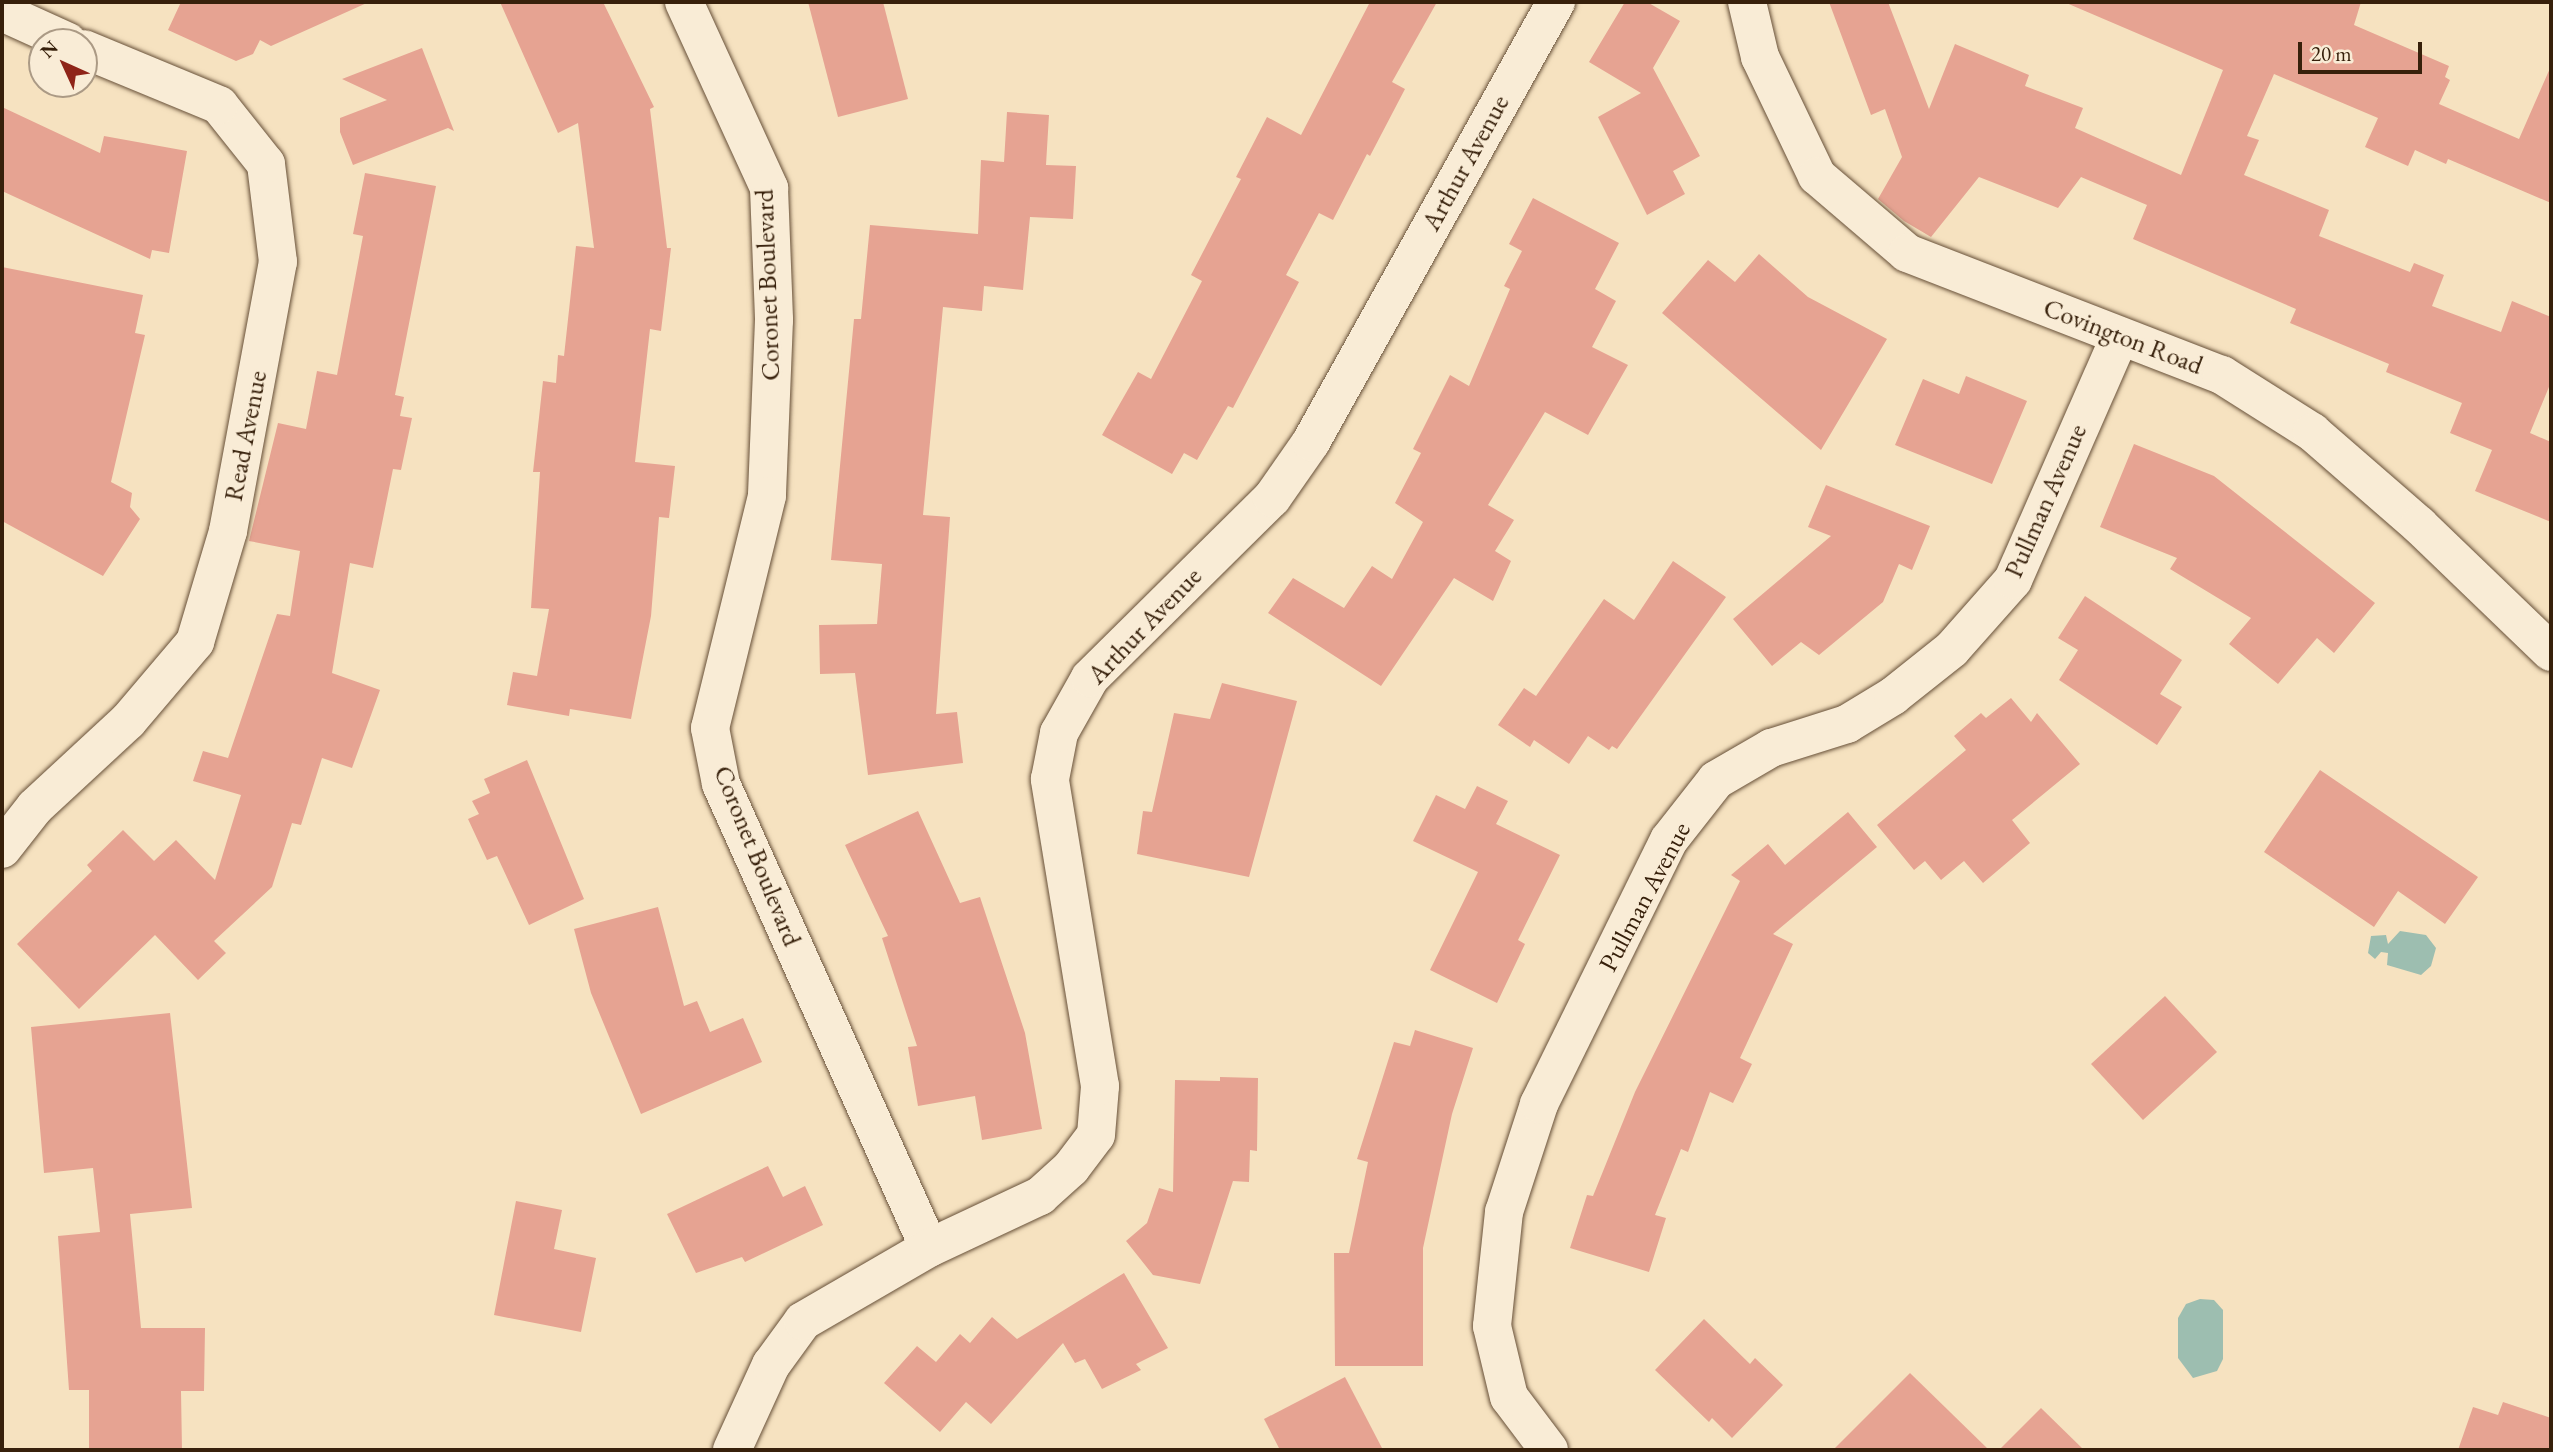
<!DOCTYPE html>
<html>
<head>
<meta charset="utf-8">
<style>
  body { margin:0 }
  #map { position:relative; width:2553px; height:1452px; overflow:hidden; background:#f6e2c0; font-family:"EB Garamond",serif }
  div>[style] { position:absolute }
  .water>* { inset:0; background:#9dbeb0 }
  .building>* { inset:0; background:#e6a392 }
  .roads { filter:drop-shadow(0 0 2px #675038) drop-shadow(0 0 2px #675038) }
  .minor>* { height:38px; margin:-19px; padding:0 19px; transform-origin:19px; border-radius:19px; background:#f9ecd6 }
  span { translate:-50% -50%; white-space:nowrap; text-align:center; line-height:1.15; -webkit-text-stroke:5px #f9ecd6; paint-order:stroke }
  .street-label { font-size:26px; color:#37200b }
  .frame { position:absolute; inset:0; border:4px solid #37200b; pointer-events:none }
  .north { position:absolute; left:28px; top:28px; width:70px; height:70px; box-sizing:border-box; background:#f9ecd6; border:2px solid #ab9a85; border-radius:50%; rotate:315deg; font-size:19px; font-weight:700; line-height:28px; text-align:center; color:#37200b }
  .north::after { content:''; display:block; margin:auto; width:24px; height:32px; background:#8f2418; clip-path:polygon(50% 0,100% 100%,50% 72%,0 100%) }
  .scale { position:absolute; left:2298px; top:42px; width:124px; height:32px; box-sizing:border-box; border:4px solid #37200b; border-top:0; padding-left:9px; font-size:21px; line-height:24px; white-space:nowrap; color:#37200b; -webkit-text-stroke:5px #f9ecd6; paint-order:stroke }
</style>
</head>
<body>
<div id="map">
  <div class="water">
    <div style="clip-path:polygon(2400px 931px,2426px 935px,2436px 948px,2431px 966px,2421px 975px,2387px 965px,2388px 953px,2381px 952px,2375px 959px,2368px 953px,2371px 936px,2386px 935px,2388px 944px)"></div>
    <div style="clip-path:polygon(2200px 1299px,2214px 1300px,2223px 1310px,2223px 1359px,2217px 1371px,2193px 1378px,2178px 1358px,2178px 1318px,2186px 1304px)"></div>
  </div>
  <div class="building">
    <div style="clip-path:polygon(181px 2px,369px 2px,271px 46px,260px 40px,253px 54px,236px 61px,168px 30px)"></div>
    <div style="clip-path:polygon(500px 2px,603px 2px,654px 107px,650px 109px,667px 248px,671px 248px,661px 331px,650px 329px,635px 462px,675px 466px,669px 518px,659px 517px,651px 616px,631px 719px,570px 709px,569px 716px,507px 705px,513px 672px,537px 676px,549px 609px,531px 608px,540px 472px,533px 472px,543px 381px,556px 383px,558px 355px,564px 356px,576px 246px,594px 248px,578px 123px,558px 133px)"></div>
    <div style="clip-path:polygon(808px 2px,883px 2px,908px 99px,838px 117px)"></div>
    <div style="clip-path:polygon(1370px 2px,1437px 2px,1392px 82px,1405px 89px,1370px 156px,1367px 154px,1333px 220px,1319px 213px,1286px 275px,1299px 282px,1233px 408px,1228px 406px,1197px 460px,1184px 453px,1172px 474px,1102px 435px,1138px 372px,1151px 379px,1202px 281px,1191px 275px,1241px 179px,1236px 177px,1267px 117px,1301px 135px)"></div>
    <div style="clip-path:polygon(1625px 2px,1647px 2px,1680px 21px,1653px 68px,1700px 156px,1673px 171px,1685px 194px,1647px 215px,1598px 117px,1641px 93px,1589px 62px)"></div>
    <div style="clip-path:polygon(1829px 2px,1888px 2px,1929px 109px,1955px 44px,2029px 75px,2025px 86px,2083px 108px,2075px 128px,2181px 175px,2223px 70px,2064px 2px,2361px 2px,2354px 25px,2449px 66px,2445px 77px,2450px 80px,2439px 104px,2519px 139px,2551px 66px,2551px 203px,2448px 159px,2446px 164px,2415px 150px,2408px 166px,2365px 147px,2378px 118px,2274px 74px,2247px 136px,2259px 140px,2244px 175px,2329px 210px,2319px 236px,2410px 272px,2414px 263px,2444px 275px,2432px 306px,2501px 332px,2512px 301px,2551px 317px,2551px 382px,2530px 433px,2551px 442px,2551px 522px,2475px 491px,2492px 450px,2450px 433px,2462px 403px,2386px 372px,2389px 364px,2290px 323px,2296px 309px,2133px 239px,2147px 205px,2081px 177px,2058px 208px,1979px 177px,1931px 237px,1904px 221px,1878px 199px,1902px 157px,1885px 109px,1871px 115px)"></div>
    <div style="clip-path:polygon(422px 48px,454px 131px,448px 128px,353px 165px,340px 132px,340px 118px,387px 100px,342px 79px)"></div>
    <div style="clip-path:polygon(2px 107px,100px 153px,104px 136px,187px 151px,169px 253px,152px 250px,150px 259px,2px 191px)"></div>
    <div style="clip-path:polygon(1007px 112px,1049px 115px,1046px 165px,1076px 166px,1073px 219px,1030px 217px,1023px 290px,984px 286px,982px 311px,943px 307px,923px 515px,950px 517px,936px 714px,957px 712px,963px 763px,868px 775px,855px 673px,820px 674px,819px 625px,877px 624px,882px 564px,831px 560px,854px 319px,861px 319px,870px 225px,978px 234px,981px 160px,1004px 162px)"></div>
    <div style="clip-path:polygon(365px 173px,436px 186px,395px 395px,404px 397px,400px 416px,412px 418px,401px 470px,393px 469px,373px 568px,350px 563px,332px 673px,380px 690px,352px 768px,322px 758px,301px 825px,292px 823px,272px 887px,214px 941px,226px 953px,198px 980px,155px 935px,79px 1009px,17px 944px,92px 871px,87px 865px,123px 830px,154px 861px,176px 840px,215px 880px,241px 795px,193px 781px,203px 751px,228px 758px,277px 614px,290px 616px,300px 551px,249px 541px,278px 423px,306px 429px,317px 371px,337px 375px,363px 236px,353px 234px)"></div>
    <div style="clip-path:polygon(1533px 198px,1619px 243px,1595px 289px,1616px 301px,1592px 347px,1628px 365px,1588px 435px,1545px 412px,1488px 505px,1514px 520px,1495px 551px,1511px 561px,1493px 601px,1454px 578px,1381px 686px,1268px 613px,1293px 578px,1344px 608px,1372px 566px,1392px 579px,1423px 522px,1395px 503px,1421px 453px,1413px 449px,1450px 375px,1469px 386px,1510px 289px,1504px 286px,1522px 251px,1509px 244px)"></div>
    <div style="clip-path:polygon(1759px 254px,1808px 297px,1887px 339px,1821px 450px,1662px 313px,1708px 260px,1735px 282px)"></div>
    <div style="clip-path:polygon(2px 267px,143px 295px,135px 333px,145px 335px,111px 482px,132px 493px,130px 507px,140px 519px,103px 576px,2px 521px)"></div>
    <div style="clip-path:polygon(1966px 376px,2027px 401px,1992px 484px,1895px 445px,1923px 379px,1959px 394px)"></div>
    <div style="clip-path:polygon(2134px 444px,2214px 476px,2375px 603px,2334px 653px,2317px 638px,2278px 684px,2229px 644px,2251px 618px,2170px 569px,2177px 558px,2100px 527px)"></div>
    <div style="clip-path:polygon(1826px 485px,1930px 526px,1912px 570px,1899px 564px,1883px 602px,1819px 655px,1801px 642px,1772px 666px,1733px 619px,1831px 536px,1808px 527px)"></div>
    <div style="clip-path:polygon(1673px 561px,1726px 597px,1617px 749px,1612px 746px,1609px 750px,1588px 736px,1569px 764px,1534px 740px,1530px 747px,1498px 725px,1524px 688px,1536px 696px,1604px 599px,1634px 620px)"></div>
    <div style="clip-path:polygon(2085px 596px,2182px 660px,2160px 694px,2182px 707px,2157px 745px,2059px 680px,2078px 650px,2058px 638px)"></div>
    <div style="clip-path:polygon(1222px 683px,1297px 701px,1249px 877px,1137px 854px,1143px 811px,1152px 812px,1174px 713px,1210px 719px)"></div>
    <div style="clip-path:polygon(2011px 698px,2031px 722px,2037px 713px,2080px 764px,2012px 820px,2030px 843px,1983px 883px,1964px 861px,1941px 880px,1925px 861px,1914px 870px,1877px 825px,1966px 750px,1954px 736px,1981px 713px,1986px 718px)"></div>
    <div style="clip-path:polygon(527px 760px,584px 899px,529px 925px,497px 856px,487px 860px,468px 819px,479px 814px,472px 801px,490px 793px,484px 779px)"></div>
    <div style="clip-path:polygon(2320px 770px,2478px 877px,2445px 924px,2398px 891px,2374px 927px,2264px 852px)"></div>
    <div style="clip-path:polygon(1477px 786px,1508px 801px,1496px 824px,1560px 855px,1518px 940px,1525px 944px,1497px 1003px,1430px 970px,1478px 872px,1413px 841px,1436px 795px,1465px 809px)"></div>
    <div style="clip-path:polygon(918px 811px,960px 903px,980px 897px,1025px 1033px,1042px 1129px,982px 1140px,975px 1096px,918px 1106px,908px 1047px,917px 1046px,882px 938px,888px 936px,845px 845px)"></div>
    <div style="clip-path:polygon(1848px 812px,1877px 847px,1773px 934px,1793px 944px,1740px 1058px,1752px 1064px,1733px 1103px,1710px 1092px,1688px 1152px,1681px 1149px,1655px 1215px,1666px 1218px,1649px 1272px,1570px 1248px,1587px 1195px,1593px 1196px,1635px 1092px,1740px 881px,1731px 875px,1768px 844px,1785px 865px)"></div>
    <div style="clip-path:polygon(658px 907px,684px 1006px,697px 1001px,710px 1032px,743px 1018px,762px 1062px,641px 1114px,591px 993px,574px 929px)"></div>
    <div style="clip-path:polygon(2165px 996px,2217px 1052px,2143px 1120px,2091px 1064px)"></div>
    <div style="clip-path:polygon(170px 1013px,192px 1208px,130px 1214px,141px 1328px,205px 1328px,204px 1391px,181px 1391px,182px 1450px,89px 1450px,89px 1390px,69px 1390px,58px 1236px,100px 1232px,93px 1168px,44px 1173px,31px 1027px)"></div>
    <div style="clip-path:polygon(1415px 1030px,1473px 1048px,1452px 1114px,1423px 1248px,1423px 1366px,1335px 1366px,1334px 1253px,1349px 1253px,1368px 1162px,1357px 1159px,1394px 1042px,1410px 1046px)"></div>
    <div style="clip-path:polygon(1220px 1077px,1258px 1078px,1257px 1151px,1250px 1150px,1249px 1182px,1233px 1181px,1200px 1284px,1153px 1275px,1126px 1241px,1147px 1223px,1159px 1188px,1173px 1192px,1175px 1080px,1220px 1081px)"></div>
    <div style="clip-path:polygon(768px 1166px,783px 1197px,805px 1186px,823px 1225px,745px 1262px,742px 1257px,696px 1273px,667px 1214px)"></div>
    <div style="clip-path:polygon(516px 1201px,562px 1210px,554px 1249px,596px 1258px,581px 1332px,494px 1315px)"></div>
    <div style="clip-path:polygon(1124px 1273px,1168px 1348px,1136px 1364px,1141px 1370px,1102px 1389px,1085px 1359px,1075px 1363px,1063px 1343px,991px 1424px,966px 1402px,940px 1432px,884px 1383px,917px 1346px,936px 1362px,960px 1334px,970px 1343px,992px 1317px,1017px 1339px)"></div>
    <div style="clip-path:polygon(1704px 1319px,1750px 1364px,1755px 1358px,1783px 1385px,1732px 1438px,1712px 1418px,1709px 1422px,1655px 1370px)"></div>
    <div style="clip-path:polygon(1910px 1373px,1989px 1450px,1833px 1450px)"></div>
    <div style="clip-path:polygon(1345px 1377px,1383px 1450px,1280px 1450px,1264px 1419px)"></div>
    <div style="clip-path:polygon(2503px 1402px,2551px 1418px,2551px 1450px,2458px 1450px,2473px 1407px,2498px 1415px)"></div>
    <div style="clip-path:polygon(2041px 1408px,2084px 1450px,1999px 1450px)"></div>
  </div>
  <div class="roads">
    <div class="minor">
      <div style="left:684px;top:2px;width:205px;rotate:65.4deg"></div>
      <div style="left:769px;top:188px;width:132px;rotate:87.8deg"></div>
      <div style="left:774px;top:320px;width:176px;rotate:92.3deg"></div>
      <div style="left:767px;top:496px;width:239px;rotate:103.8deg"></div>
      <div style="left:710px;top:728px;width:57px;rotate:78.9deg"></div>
      <div style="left:721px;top:784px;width:508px;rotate:65.85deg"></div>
      <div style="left:1747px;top:2px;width:57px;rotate:76.7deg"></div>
      <div style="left:1760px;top:57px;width:132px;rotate:64.4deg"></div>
      <div style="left:1817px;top:176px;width:118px;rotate:40.5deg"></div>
      <div style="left:1907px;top:253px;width:338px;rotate:21.2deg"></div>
      <div style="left:2222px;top:375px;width:107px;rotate:32.3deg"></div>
      <div style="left:2312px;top:432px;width:142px;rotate:41deg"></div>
      <div style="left:2419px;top:525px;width:183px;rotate:43.9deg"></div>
      <div style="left:2px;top:12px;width:72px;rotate:24.4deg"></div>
      <div style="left:2px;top:849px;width:53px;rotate:-51.8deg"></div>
      <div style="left:35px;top:807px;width:127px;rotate:-42.8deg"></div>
      <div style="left:128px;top:721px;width:104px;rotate:-49.7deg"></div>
      <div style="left:195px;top:642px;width:116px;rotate:-73.4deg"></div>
      <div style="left:228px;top:531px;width:274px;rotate:-79.5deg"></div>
      <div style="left:278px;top:262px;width:99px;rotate:-97deg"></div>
      <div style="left:266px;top:164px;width:75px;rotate:-128.5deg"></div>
      <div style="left:219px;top:105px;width:146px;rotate:-157.5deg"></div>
      <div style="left:732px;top:1450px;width:94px;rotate:-65.4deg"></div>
      <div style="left:771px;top:1365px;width:54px;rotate:-54deg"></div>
      <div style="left:803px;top:1321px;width:146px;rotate:-30.1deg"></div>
      <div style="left:929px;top:1248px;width:123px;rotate:-25.1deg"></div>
      <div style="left:1040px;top:1196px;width:42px;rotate:-42.1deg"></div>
      <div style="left:1071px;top:1168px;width:41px;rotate:-52.9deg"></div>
      <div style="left:1096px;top:1135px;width:49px;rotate:-85.3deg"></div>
      <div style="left:1100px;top:1086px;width:311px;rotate:-99.3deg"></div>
      <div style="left:1050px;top:779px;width:47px;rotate:-78.9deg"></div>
      <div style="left:1059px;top:733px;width:63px;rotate:-60.6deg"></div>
      <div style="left:1090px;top:678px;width:256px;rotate:-44.7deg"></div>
      <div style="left:1272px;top:498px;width:68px;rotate:-55.1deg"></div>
      <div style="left:1311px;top:442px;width:504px;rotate:-60.89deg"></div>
      <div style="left:1549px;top:1450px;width:66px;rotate:-127deg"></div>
      <div style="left:1509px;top:1397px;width:73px;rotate:-103.5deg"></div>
      <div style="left:1492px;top:1326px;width:115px;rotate:-84deg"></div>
      <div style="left:1504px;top:1212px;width:114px;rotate:-72deg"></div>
      <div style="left:1539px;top:1104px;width:294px;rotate:-63.8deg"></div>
      <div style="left:1669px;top:840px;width:76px;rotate:-51.9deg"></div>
      <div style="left:1716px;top:780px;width:64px;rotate:-30.2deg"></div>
      <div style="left:1771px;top:748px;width:80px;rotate:-17.5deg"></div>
      <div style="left:1847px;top:724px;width:54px;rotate:-31.3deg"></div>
      <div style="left:1893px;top:696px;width:75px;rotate:-38.5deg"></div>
      <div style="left:1952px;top:649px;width:92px;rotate:-48.5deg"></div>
      <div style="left:2013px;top:580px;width:266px;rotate:-66.3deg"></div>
    </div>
  </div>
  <div class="street-label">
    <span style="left:1466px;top:163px;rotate:-61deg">Arthur Avenue</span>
    <span style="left:768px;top:285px;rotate:-92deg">Coronet Boulevard</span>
    <span style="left:2123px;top:337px;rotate:21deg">Covington Road</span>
    <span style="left:246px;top:436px;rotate:-79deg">Read Avenue</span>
    <span style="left:2046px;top:501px;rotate:-66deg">Pullman Avenue</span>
    <span style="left:1145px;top:626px;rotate:-46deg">Arthur Avenue</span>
    <span style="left:757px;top:856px;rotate:68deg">Coronet Boulevard</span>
    <span style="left:1645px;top:897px;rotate:-62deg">Pullman Avenue</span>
  </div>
  <div class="frame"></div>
  <div class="north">N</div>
  <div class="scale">20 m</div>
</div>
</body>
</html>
